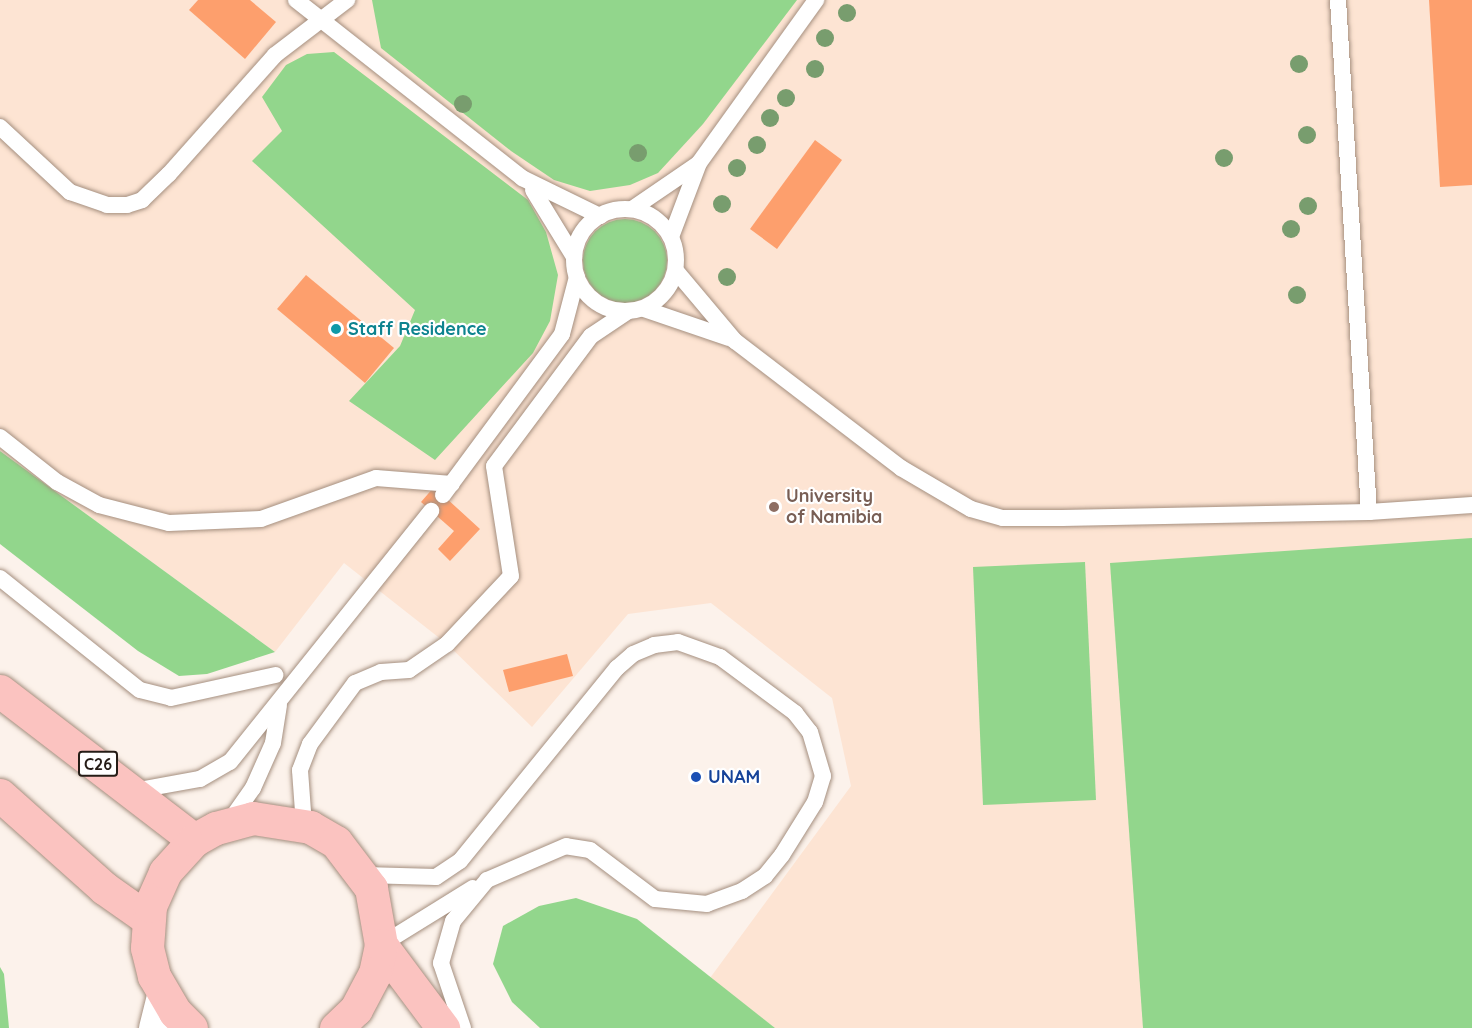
<!DOCTYPE html>
<html>
<head>
<meta charset="utf-8">
<style>
  body { margin:0 }
  #map { position:relative; width:1472px; height:1028px; overflow:hidden; background:#fcf2eb; font-family:Quicksand,sans-serif }
  div>[style] { position:absolute }
  .built>* { inset:0; background:#fde4d3 }
  .green>* { inset:0; background:#92d68c }
  .round { border-radius:50% }
  .building>* { inset:0; background:#fd9f6d }
  .roads { filter:drop-shadow(0 0 2px #a58f7f) drop-shadow(0 0 2px #a58f7f) }
  .lane>* { height:16px; margin:-8px; padding:0 8px; transform-origin:8px; border-radius:8px; background:#fff }
  .lane>.ring { margin:-8px; padding:0; box-sizing:content-box; background:none; border:16px solid #fff; border-radius:50% }
  .street>* { height:33px; margin:-16.5px; padding:0 16.5px; transform-origin:16.5px; border-radius:16.5px; background:#fff }
  .primary>* { height:33px; margin:-16.5px; padding:0 16.5px; transform-origin:16.5px; border-radius:16.5px; background:#fbc3c0 }
  .trees>* { width:18px; height:18px; margin:-9px; border-radius:50%; background:#789d6e }
  .dots>* { width:16px; height:16px; translate:-50% -50%; box-sizing:border-box; border:3px solid #fff; border-radius:50% }
  span { translate:-50% -50%; white-space:nowrap; text-align:center; line-height:1.15; -webkit-text-stroke:4.5px #fff; paint-order:stroke }
  .shield-label span { padding:2px 4px; background:#fff; border:2px solid; border-radius:4px; -webkit-text-stroke-width:0 }
  .shield-label { font-size:16px; color:#251c16; font-weight:700 }
  .culture-label { font-size:18px; color:#0d838f; font-weight:700 }
  .left { translate:0 -50%; text-align:left }
  .education-label { font-size:18px; color:#785e54; font-weight:700 }
  .transit-label { font-size:18px; color:#164399; font-weight:700 }
</style>
</head>
<body>
<div id="map">
  <div class="built">
    <div style="clip-path:polygon(0 0,1472px 0,1472px 1028px,775px 1028px,710px 978px,851px 786px,832px 698px,711px 603px,628px 614px,532px 727px,447px 644px,344px 563px,275px 652px,0 451px)"></div>
  </div>
  <div class="green">
    <div style="clip-path:polygon(372px 0,797px 0,703px 124px,658px 173px,630px 185px,590px 191px,554px 180px,511px 151px,381px 48px)"></div>
    <div style="clip-path:polygon(334px 52px,528px 200px,546px 232px,558px 275px,550px 321px,533px 353px,435px 460px,349px 401px,400px 346px,415px 310px,252px 161px,282px 131px,262px 97px,286px 65px,307px 54px)"></div>
    <div class="round" style="left:583px;top:219px;width:84px;height:84px"></div>
    <div style="clip-path:polygon(0 451px,275px 652px,207px 674px,179px 676px,138px 651px,0 544px)"></div>
    <div style="clip-path:polygon(1472px 538px,1472px 1028px,1143px 1028px,1110px 563px)"></div>
    <div style="clip-path:polygon(1085px 562px,1096px 800px,983px 805px,973px 567px)"></div>
    <div style="clip-path:polygon(576px 898px,637px 919px,775px 1028px,540px 1028px,512px 1002px,493px 964px,503px 926px,539px 906px)"></div>
    <div style="clip-path:polygon(0 967px,4px 974px,9px 1028px,0 1028px)"></div>
  </div>
  <div class="building">
    <div style="clip-path:polygon(198px 0,250px 0,276px 22px,245px 59px,189px 10px)"></div>
    <div style="clip-path:polygon(1429px 0,1472px 0,1472px 185px,1440px 187px)"></div>
    <div style="clip-path:polygon(815px 140px,842px 160px,777px 249px,750px 229px)"></div>
    <div style="clip-path:polygon(306px 275px,394px 348px,365px 383px,277px 309px)"></div>
    <div style="clip-path:polygon(434px 487px,480px 529px,450px 561px,438px 549px,454px 531px,421px 502px)"></div>
    <div style="clip-path:polygon(567px 654px,573px 676px,509px 692px,503px 670px)"></div>
  </div>
  <div class="roads">
    <div class="lane">
      <div style="left:296px;top:0;width:288px;rotate:38.2deg"></div>
      <div style="left:522px;top:178px;width:87px;rotate:26deg"></div>
      <div style="left:1338px;top:0;width:513px;rotate:86.54deg"></div>
      <div style="left:0;top:127px;width:96px;rotate:42.9deg"></div>
      <div style="left:70px;top:192px;width:39px;rotate:19deg"></div>
      <div style="left:107px;top:205px;width:20px"></div>
      <div style="left:127px;top:205px;width:16px;rotate:-18deg"></div>
      <div style="left:142px;top:200px;width:37px;rotate:-44deg"></div>
      <div style="left:169px;top:174px;width:159px;rotate:-48.3deg"></div>
      <div style="left:275px;top:55px;width:91px;rotate:-37.4deg"></div>
      <div style="left:533px;top:190px;width:79px;rotate:58.5deg"></div>
      <div style="left:632px;top:209px;width:80px;rotate:-34.3deg"></div>
      <div class="ring" style="left:574px;top:209px;width:86px;height:86px"></div>
      <div style="left:671px;top:237px;width:79px;rotate:-69.3deg"></div>
      <div style="left:699px;top:163px;width:201px;rotate:-54.3deg"></div>
      <div style="left:676px;top:271px;width:92px;rotate:49.9deg"></div>
      <div style="left:735px;top:341px;width:209px;rotate:37.4deg"></div>
      <div style="left:901px;top:468px;width:81px;rotate:30.4deg"></div>
      <div style="left:971px;top:509px;width:33px;rotate:16deg"></div>
      <div style="left:1003px;top:518px;width:59px"></div>
      <div style="left:1062px;top:518px;width:307px;rotate:-1.1deg"></div>
      <div style="left:1369px;top:512px;width:103px;rotate:-3.9deg"></div>
      <div style="left:644px;top:309px;width:90px;rotate:18.8deg"></div>
      <div style="left:0;top:437px;width:73px;rotate:38.3deg"></div>
      <div style="left:57px;top:482px;width:48px;rotate:28.7deg"></div>
      <div style="left:99px;top:505px;width:72px;rotate:14.4deg"></div>
      <div style="left:169px;top:523px;width:92px;rotate:-2.5deg"></div>
      <div style="left:261px;top:519px;width:122px;rotate:-19.6deg"></div>
      <div style="left:376px;top:478px;width:76px;rotate:4.5deg"></div>
      <div style="left:443px;top:495px;width:200px;rotate:-53.5deg"></div>
      <div style="left:562px;top:334px;width:59px;rotate:-75.3deg"></div>
      <div style="left:0;top:578px;width:179px;rotate:38.7deg"></div>
      <div style="left:140px;top:690px;width:32px;rotate:14deg"></div>
      <div style="left:171px;top:698px;width:107px;rotate:-12.4deg"></div>
      <div style="left:133px;top:791px;width:68px;rotate:-10.2deg"></div>
      <div style="left:200px;top:779px;width:34px;rotate:-30deg"></div>
      <div style="left:230px;top:762px;width:322px;rotate:-51.3deg"></div>
      <div style="left:229px;top:822px;width:42px;rotate:-54.8deg"></div>
      <div style="left:253px;top:788px;width:49px;rotate:-66deg"></div>
      <div style="left:273px;top:743px;width:38px;rotate:-81deg"></div>
      <div style="left:304px;top:825px;width:55px;rotate:-94.2deg"></div>
      <div style="left:300px;top:770px;width:28px;rotate:-69deg"></div>
      <div style="left:310px;top:744px;width:76px;rotate:-53.6deg"></div>
      <div style="left:355px;top:683px;width:28px;rotate:-23deg"></div>
      <div style="left:381px;top:672px;width:28px;rotate:-4deg"></div>
      <div style="left:409px;top:670px;width:46px;rotate:-34.4deg"></div>
      <div style="left:447px;top:644px;width:93px;rotate:-46.7deg"></div>
      <div style="left:511px;top:576px;width:111px;rotate:-98.8deg"></div>
      <div style="left:494px;top:466px;width:162px;rotate:-53.3deg"></div>
      <div style="left:591px;top:336px;width:43px;rotate:-33.7deg"></div>
      <div style="left:364px;top:875px;width:72px;rotate:1.6deg"></div>
      <div style="left:436px;top:877px;width:29px;rotate:-34deg"></div>
      <div style="left:460px;top:861px;width:249px;rotate:-50.9deg"></div>
      <div style="left:617px;top:668px;width:21px;rotate:-41deg"></div>
      <div style="left:633px;top:654px;width:23px;rotate:-23deg"></div>
      <div style="left:654px;top:645px;width:24px;rotate:-7deg"></div>
      <div style="left:678px;top:642px;width:45px;rotate:19.7deg"></div>
      <div style="left:720px;top:657px;width:94px;rotate:36.7deg"></div>
      <div style="left:795px;top:713px;width:24px;rotate:52deg"></div>
      <div style="left:810px;top:732px;width:46px;rotate:73.5deg"></div>
      <div style="left:823px;top:776px;width:27px;rotate:107deg"></div>
      <div style="left:815px;top:802px;width:62px;rotate:121.9deg"></div>
      <div style="left:782px;top:855px;width:27px;rotate:129deg"></div>
      <div style="left:765px;top:876px;width:27px;rotate:147deg"></div>
      <div style="left:742px;top:891px;width:37px;rotate:160deg"></div>
      <div style="left:707px;top:904px;width:52px;rotate:-174.5deg"></div>
      <div style="left:655px;top:899px;width:81px;rotate:-143deg"></div>
      <div style="left:590px;top:850px;width:24px;rotate:-171deg"></div>
      <div style="left:566px;top:846px;width:86px;rotate:156.7deg"></div>
      <div style="left:487px;top:880px;width:53px;rotate:129.7deg"></div>
      <div style="left:453px;top:921px;width:44px;rotate:105.9deg"></div>
      <div style="left:441px;top:963px;width:69px;rotate:71.3deg"></div>
      <div style="left:381px;top:945px;width:108px;rotate:-31.8deg"></div>
    </div>
    <div class="street">
      <div style="left:155px;top:1028px;width:34px;rotate:-76deg"></div>
    </div>
    <div class="primary">
      <div style="left:0;top:691px;width:245px;rotate:37.5deg"></div>
      <div style="left:0;top:795px;width:140px;rotate:41.8deg"></div>
      <div style="left:104px;top:888px;width:54px;rotate:35.2deg"></div>
      <div style="left:381px;top:945px;width:104px;rotate:53.2deg"></div>
      <div style="left:191px;top:1028px;width:23px;rotate:-135deg"></div>
      <div style="left:175px;top:1012px;width:42px;rotate:-120.3deg"></div>
      <div style="left:154px;top:976px;width:29px;rotate:-104deg"></div>
      <div style="left:147px;top:948px;width:42px;rotate:-85.9deg"></div>
      <div style="left:150px;top:906px;width:37px;rotate:-66deg"></div>
      <div style="left:165px;top:872px;width:43px;rotate:-47.8deg"></div>
      <div style="left:194px;top:840px;width:25px;rotate:-29deg"></div>
      <div style="left:216px;top:828px;width:38px;rotate:-15deg"></div>
      <div style="left:253px;top:818px;width:58px;rotate:9deg"></div>
      <div style="left:310px;top:827px;width:30px;rotate:30deg"></div>
      <div style="left:336px;top:842px;width:58px;rotate:52.7deg"></div>
      <div style="left:371px;top:888px;width:58px;rotate:80deg"></div>
      <div style="left:381px;top:945px;width:29px;rotate:102deg"></div>
      <div style="left:375px;top:973px;width:41px;rotate:117.8deg"></div>
      <div style="left:356px;top:1009px;width:28px;rotate:136deg"></div>
    </div>
  </div>
  <div class="trees">
    <div style="left:847px;top:13px"></div>
    <div style="left:825px;top:38px"></div>
    <div style="left:1299px;top:64px"></div>
    <div style="left:815px;top:69px"></div>
    <div style="left:786px;top:98px"></div>
    <div style="left:463px;top:104px"></div>
    <div style="left:770px;top:118px"></div>
    <div style="left:1307px;top:135px"></div>
    <div style="left:757px;top:145px"></div>
    <div style="left:638px;top:153px"></div>
    <div style="left:1224px;top:158px"></div>
    <div style="left:737px;top:168px"></div>
    <div style="left:722px;top:204px"></div>
    <div style="left:1308px;top:206px"></div>
    <div style="left:1291px;top:229px"></div>
    <div style="left:727px;top:277px"></div>
    <div style="left:1297px;top:295px"></div>
  </div>
  <div class="dots">
    <div style="left:336px;top:329px;background:#0f9aa8"></div>
    <div style="left:774px;top:507px;background:#8d6e63"></div>
    <div style="left:696px;top:777px;background:#1a4fb4"></div>
  </div>
  <div class="shield-label">
    <span style="left:98px;top:764px">C26</span>
  </div>
  <div class="culture-label">
    <span class="left" style="left:348px;top:329px">Staff Residence</span>
  </div>
  <div class="education-label">
    <span class="left" style="left:786px;top:507px">University<br>of Namibia</span>
  </div>
  <div class="transit-label">
    <span class="left" style="left:708px;top:777px">UNAM</span>
  </div>
</div>
</body>
</html>
